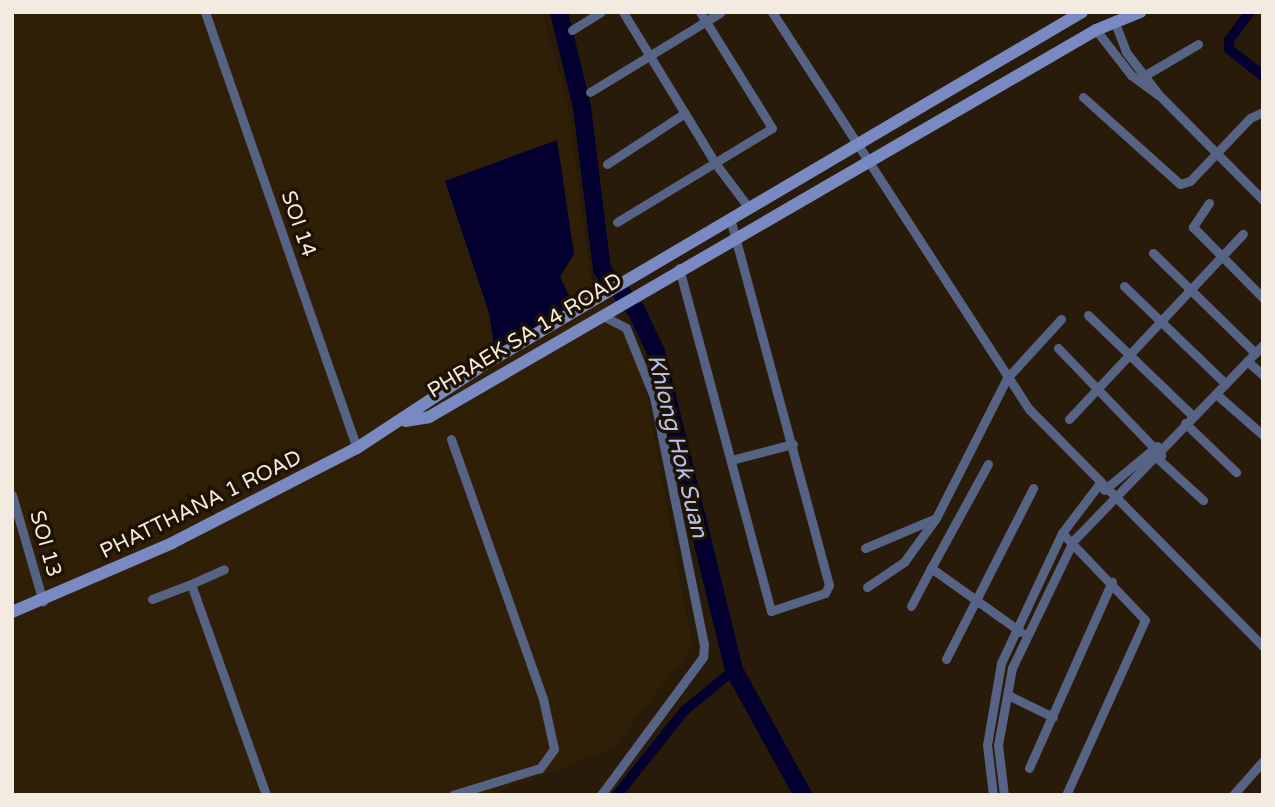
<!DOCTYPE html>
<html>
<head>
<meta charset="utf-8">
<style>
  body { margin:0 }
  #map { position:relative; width:1275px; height:807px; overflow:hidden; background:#281b0a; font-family:"Varela Round",sans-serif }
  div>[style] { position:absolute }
  .built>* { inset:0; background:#301f07 }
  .water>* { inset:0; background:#030030 }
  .canal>* { height:10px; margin:-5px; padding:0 5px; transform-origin:5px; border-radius:5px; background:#030030 }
  .river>* { height:18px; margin:-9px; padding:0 9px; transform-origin:9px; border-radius:9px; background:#030030 }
  .street>* { height:9px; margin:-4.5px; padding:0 4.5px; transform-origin:4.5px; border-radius:4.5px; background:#576385 }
  .secondary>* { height:12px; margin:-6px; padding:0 6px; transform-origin:6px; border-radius:6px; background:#788ac1 }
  span { translate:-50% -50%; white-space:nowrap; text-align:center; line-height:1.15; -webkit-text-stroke:7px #1e1203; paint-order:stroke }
  .street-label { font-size:21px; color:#f4ebe0 }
  .water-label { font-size:23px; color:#b4c2ed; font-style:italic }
  .frame { position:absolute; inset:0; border:14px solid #f4ebe0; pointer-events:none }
</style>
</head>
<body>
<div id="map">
  <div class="built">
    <div style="clip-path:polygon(12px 12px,541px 12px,566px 94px,591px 280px,627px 331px,643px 374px,692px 647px,613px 748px,491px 795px,12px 795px)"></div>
  </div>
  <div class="water">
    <div style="clip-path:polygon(557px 140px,574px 254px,560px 277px,574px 305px,474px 362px,494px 346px,489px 313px,445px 181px)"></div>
  </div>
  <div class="canal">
    <div style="left:1250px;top:12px;width:35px;rotate:127deg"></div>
    <div style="left:1229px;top:40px;width:9px;rotate:90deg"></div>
    <div style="left:1229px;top:49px;width:43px;rotate:38.5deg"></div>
    <div style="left:617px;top:795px;width:107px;rotate:-51.4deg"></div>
    <div style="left:684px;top:711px;width:65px;rotate:-39.4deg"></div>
  </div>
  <div class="river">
    <div style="left:559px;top:12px;width:98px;rotate:76.4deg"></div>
    <div style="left:582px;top:107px;width:164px;rotate:83deg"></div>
    <div style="left:602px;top:270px;width:52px;rotate:49.6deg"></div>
    <div style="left:636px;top:310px;width:47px;rotate:64.5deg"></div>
    <div style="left:656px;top:352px;width:327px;rotate:76.2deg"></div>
    <div style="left:734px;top:670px;width:143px;rotate:61.1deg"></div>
  </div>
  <div class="street">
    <div style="left:205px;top:12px;width:462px;rotate:70.8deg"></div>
    <div style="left:623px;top:12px;width:177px;rotate:58.6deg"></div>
    <div style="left:715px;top:163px;width:56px;rotate:52.9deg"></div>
    <div style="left:772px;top:12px;width:473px;rotate:57.1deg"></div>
    <div style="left:1029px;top:409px;width:333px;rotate:45.4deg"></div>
    <div style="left:1115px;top:23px;width:31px;rotate:69deg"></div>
    <div style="left:1126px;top:52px;width:54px;rotate:52.5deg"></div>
    <div style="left:1159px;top:95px;width:148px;rotate:45.3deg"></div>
    <div style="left:572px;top:30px;width:34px;rotate:-32deg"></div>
    <div style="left:1096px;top:30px;width:57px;rotate:52.1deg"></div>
    <div style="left:1131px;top:75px;width:34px;rotate:36deg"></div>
    <div style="left:1142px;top:77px;width:65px;rotate:-30.5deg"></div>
    <div style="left:590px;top:92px;width:153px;rotate:-31.4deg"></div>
    <div style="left:1083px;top:97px;width:130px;rotate:41.9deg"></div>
    <div style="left:1180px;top:184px;width:10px;rotate:-17deg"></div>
    <div style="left:1190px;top:181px;width:87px;rotate:-46.4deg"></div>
    <div style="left:1250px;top:118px;width:14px;rotate:-25deg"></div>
    <div style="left:607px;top:164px;width:93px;rotate:-33.2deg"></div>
    <div style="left:1209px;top:203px;width:29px;rotate:124deg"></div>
    <div style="left:1193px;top:227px;width:100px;rotate:45.4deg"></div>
    <div style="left:617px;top:222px;width:181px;rotate:-31.2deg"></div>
    <div style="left:772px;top:128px;width:137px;rotate:-121.8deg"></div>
    <div style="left:1153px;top:253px;width:143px;rotate:44.4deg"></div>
    <div style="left:679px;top:268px;width:355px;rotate:75deg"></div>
    <div style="left:771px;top:611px;width:57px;rotate:-18.4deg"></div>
    <div style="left:825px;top:593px;width:9px;rotate:-63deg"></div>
    <div style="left:829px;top:585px;width:379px;rotate:-105.1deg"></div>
    <div style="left:1124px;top:286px;width:141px;rotate:43.9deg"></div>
    <div style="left:601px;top:315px;width:28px;rotate:27deg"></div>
    <div style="left:626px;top:328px;width:74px;rotate:67.9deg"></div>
    <div style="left:654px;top:397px;width:252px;rotate:78.6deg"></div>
    <div style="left:704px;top:644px;width:13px;rotate:94deg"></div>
    <div style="left:703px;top:657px;width:172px;rotate:126.5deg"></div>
    <div style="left:1088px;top:315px;width:146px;rotate:43.9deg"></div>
    <div style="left:1058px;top:348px;width:149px;rotate:46.1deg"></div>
    <div style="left:1247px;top:361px;width:21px;rotate:41deg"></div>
    <div style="left:1216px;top:394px;width:62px;rotate:41.1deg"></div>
    <div style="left:1069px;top:419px;width:254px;rotate:-46.8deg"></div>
    <div style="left:1185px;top:423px;width:71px;rotate:43.9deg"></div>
    <div style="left:451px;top:439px;width:276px;rotate:70.5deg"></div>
    <div style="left:543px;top:699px;width:51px;rotate:77.6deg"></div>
    <div style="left:554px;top:749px;width:24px;rotate:126deg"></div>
    <div style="left:540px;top:768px;width:91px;rotate:162.8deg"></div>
    <div style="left:1156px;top:457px;width:64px;rotate:42.5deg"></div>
    <div style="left:731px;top:460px;width:64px;rotate:-14.5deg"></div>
    <div style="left:988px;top:464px;width:119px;rotate:118.7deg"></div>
    <div style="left:931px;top:568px;width:110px;rotate:35.4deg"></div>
    <div style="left:1104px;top:490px;width:69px;rotate:-39.7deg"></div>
    <div style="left:12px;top:495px;width:111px;rotate:73.8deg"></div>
    <div style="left:1062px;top:533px;width:120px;rotate:46.3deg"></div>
    <div style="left:1145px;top:620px;width:192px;rotate:114.3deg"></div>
    <div style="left:865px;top:548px;width:77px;rotate:-22.9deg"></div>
    <div style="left:936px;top:518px;width:157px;rotate:-63.1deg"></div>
    <div style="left:1007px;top:378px;width:80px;rotate:-47.5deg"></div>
    <div style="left:191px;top:584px;width:36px;rotate:-24deg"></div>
    <div style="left:867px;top:587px;width:45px;rotate:-34deg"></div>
    <div style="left:904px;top:562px;width:54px;rotate:-54deg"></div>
    <div style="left:152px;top:599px;width:42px;rotate:-21deg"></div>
    <div style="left:191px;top:584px;width:224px;rotate:70.4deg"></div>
    <div style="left:911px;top:606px;width:43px;rotate:-62.2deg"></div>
    <div style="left:946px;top:659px;width:192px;rotate:-63deg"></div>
    <div style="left:1008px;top:695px;width:50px;rotate:26.1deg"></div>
    <div style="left:1029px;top:768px;width:204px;rotate:-66deg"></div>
    <div style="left:993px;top:795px;width:50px;rotate:-96.8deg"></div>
    <div style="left:987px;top:745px;width:83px;rotate:-80.3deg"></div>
    <div style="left:1001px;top:663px;width:144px;rotate:-64.9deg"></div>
    <div style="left:1062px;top:533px;width:61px;rotate:-52.9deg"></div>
    <div style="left:1004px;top:795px;width:50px;rotate:-96.8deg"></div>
    <div style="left:998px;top:745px;width:78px;rotate:-79.7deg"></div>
    <div style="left:1012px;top:668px;width:141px;rotate:-64.3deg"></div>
    <div style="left:1073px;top:541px;width:273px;rotate:-45.9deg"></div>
    <div style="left:1233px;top:795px;width:45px;rotate:-48.6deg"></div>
  </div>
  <div class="secondary">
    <div style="left:405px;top:421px;width:24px;rotate:-9deg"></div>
    <div style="left:429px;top:417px;width:771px;rotate:-30.12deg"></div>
    <div style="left:1096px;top:30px;width:48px;rotate:-22.2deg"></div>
    <div style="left:12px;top:612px;width:174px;rotate:-23.3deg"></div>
    <div style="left:172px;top:543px;width:208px;rotate:-27.2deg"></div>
    <div style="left:357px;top:448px;width:153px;rotate:-33.3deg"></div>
    <div style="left:485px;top:364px;width:693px;rotate:-30.52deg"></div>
  </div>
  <div class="street-label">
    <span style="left:298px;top:224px;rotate:71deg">SOI 14</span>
    <span style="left:525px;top:336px;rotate:-31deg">PHRAEK SA 14 ROAD</span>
    <span style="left:201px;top:505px;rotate:-26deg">PHATTHANA 1 ROAD</span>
    <span style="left:45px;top:544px;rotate:74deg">SOI 13</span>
  </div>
  <div class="water-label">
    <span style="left:677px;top:446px;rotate:76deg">Khlong Hok Suan</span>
  </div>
  <div class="frame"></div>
</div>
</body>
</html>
